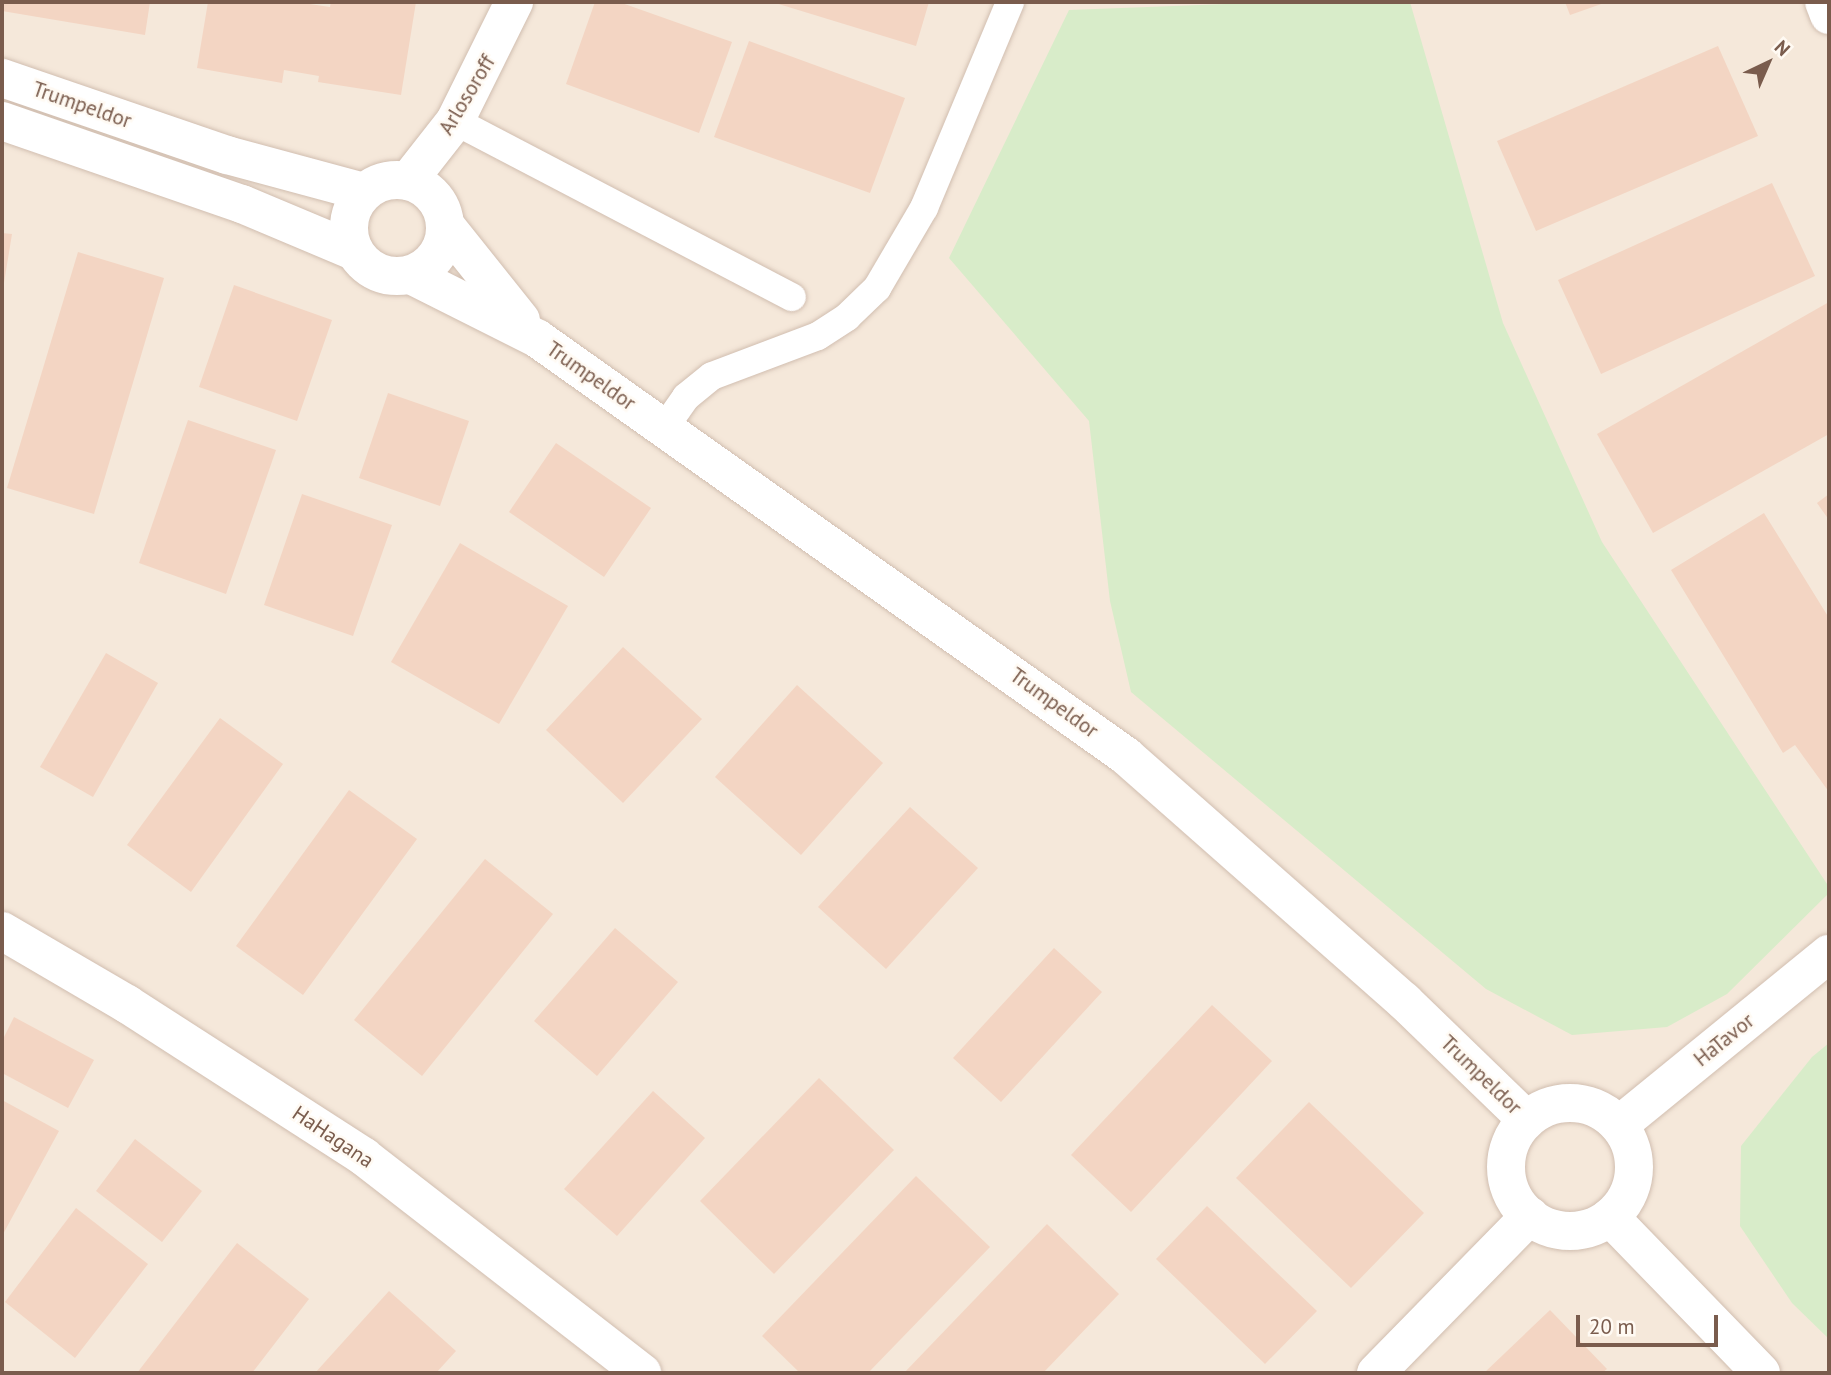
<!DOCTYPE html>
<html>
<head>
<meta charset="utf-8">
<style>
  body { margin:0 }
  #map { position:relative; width:1831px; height:1375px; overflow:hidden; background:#fdf6ec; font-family:"PT Sans",sans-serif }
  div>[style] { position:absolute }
  .residential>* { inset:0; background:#f5e8da }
  .green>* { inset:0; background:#d8ecc9 }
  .building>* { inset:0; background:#f3d5c3 }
  .roads { filter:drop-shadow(0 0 2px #d1beb0) drop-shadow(0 0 2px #d1beb0) }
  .lane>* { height:28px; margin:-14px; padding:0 14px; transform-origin:14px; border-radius:14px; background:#fff }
  .street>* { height:38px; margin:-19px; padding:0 19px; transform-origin:19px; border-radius:19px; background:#fff }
  .street>.ring { margin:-19px; padding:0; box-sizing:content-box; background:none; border:38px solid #fff; border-radius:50% }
  span { translate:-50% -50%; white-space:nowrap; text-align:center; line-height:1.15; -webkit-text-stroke:5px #fffaf3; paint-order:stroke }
  .street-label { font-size:21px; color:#7a5c4d }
  .frame { position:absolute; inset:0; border:4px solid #7a5c4d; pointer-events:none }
  .north { position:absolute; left:1733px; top:28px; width:70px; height:70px; -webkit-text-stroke:5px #fffaf3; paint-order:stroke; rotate:44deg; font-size:19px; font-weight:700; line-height:28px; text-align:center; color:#7a5c4d }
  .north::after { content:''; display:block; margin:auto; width:24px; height:32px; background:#7a5c4d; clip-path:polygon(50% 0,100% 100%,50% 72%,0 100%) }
  .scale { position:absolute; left:1576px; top:1315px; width:142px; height:32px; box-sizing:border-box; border:4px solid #7a5c4d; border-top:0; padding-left:9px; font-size:21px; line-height:24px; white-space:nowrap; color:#7a5c4d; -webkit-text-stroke:5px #fffaf3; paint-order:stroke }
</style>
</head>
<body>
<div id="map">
  <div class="residential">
    <div style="clip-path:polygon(2px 2px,1829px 2px,1829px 1373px,2px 1373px)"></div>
  </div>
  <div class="green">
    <div style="clip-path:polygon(1279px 2px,1410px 2px,1503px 323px,1602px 542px,1829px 887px,1829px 893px,1727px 994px,1667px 1027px,1572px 1035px,1486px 989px,1131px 692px,1110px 601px,1089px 421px,949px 258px,1069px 10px)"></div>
    <div style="clip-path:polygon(1829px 1043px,1829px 1339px,1792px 1303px,1740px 1226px,1741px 1146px,1812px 1057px)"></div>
  </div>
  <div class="building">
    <div style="clip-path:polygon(2px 2px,150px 2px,145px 35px,2px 11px)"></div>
    <div style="clip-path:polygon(208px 2px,296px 2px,330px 7px,331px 2px,416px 2px,401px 95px,318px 82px,319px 76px,284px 70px,282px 83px,197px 68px)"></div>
    <div style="clip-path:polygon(595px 2px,619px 2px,732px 42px,699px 133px,566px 84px)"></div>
    <div style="clip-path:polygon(772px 2px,929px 2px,916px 46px)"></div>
    <div style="clip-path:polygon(1565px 2px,1607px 2px,1570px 15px)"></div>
    <div style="clip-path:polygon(749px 41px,905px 98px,870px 193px,714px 137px)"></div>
    <div style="clip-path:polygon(1718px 46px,1758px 136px,1536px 231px,1497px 141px)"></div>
    <div style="clip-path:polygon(1772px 183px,1815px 276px,1601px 374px,1558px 280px)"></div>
    <div style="clip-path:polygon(2px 233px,12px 234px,3px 289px,2px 289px)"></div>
    <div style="clip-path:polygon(78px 252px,164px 278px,94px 514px,7px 488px)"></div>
    <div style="clip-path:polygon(234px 285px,332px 320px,297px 421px,199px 387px)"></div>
    <div style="clip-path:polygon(1829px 302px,1829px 434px,1653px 533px,1597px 434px)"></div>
    <div style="clip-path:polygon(388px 393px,469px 421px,440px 506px,359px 478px)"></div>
    <div style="clip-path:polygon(188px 420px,276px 450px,226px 594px,139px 563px)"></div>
    <div style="clip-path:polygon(556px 443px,651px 508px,604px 577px,509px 512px)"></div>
    <div style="clip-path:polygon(302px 494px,392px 525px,353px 636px,264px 605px)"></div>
    <div style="clip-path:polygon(1829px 494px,1829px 520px,1817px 503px)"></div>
    <div style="clip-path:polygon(1764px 513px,1829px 618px,1829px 792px,1795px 745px,1783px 753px,1671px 570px)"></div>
    <div style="clip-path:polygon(460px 543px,568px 606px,499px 724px,391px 662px)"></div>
    <div style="clip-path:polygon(623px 647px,702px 719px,623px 803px,546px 730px)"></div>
    <div style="clip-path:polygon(106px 653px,158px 683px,93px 797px,40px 767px)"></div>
    <div style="clip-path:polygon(797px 685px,883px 763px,801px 855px,715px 777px)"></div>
    <div style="clip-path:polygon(220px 718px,283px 764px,191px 892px,127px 845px)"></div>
    <div style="clip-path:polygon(349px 790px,417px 839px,303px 995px,236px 946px)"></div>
    <div style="clip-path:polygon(910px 807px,978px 868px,886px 969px,818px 907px)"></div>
    <div style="clip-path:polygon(485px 859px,553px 914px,422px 1076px,354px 1020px)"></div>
    <div style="clip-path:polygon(615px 928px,678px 982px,597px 1076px,534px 1021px)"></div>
    <div style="clip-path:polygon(1054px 948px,1102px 992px,1001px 1102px,953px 1058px)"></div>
    <div style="clip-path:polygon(1212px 1005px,1272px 1061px,1131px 1212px,1071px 1155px)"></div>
    <div style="clip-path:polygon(14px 1017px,94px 1060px,68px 1108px,2px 1073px,2px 1041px)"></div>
    <div style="clip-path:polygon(819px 1078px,894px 1150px,774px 1274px,700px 1201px)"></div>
    <div style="clip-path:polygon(653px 1091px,705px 1138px,617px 1236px,564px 1189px)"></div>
    <div style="clip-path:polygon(2px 1100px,59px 1131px,2px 1236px)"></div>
    <div style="clip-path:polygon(1309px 1102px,1424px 1213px,1351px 1288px,1236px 1178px)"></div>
    <div style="clip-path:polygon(135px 1139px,202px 1191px,162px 1242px,96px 1191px)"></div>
    <div style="clip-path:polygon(916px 1176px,990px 1247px,868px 1373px,800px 1373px,762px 1336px)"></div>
    <div style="clip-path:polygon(1207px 1206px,1317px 1311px,1265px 1364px,1156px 1259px)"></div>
    <div style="clip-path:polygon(76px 1208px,148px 1264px,75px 1358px,5px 1302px)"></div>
    <div style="clip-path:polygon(1047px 1224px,1119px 1294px,1043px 1373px,904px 1373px)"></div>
    <div style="clip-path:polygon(237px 1243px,309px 1299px,252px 1373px,137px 1373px)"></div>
    <div style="clip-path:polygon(389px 1291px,456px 1351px,436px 1373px,315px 1373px)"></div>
    <div style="clip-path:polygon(1550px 1310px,1607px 1369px,1602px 1373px,1484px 1373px)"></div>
  </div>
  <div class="roads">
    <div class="lane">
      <div style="left:455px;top:121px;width:380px;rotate:27.6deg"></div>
      <div style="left:665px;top:427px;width:37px;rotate:-55deg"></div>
      <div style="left:686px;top:397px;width:33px;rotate:-39deg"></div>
      <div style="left:712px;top:376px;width:113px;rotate:-20.7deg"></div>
      <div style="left:818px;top:336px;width:35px;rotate:-33deg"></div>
      <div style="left:847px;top:317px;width:42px;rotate:-44deg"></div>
      <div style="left:877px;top:288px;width:93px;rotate:-59.6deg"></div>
      <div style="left:924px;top:208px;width:223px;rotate:-67.3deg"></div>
    </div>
    <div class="street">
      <div style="left:1824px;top:2px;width:14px;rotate:69deg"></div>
      <div style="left:2px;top:78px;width:238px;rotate:18.9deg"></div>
      <div style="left:227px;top:155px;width:142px;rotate:15.1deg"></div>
      <div style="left:2px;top:121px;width:254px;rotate:19.1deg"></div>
      <div style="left:242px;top:204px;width:121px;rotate:22.8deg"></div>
      <div class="ring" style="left:349px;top:180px;width:58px;height:58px"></div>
      <div style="left:408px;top:181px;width:76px;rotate:-51.9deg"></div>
      <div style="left:455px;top:121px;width:133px;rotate:-63.6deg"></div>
      <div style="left:446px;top:226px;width:120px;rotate:51.4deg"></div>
      <div style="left:411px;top:275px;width:142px;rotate:26.7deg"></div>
      <div style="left:538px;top:339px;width:721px;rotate:35.34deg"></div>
      <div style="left:1126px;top:756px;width:371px;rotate:41.4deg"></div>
      <div style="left:1404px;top:1001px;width:171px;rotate:44.1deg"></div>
      <div style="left:2px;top:931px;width:145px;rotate:30.3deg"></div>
      <div style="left:127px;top:1004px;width:282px;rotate:32.8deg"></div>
      <div style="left:364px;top:1157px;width:352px;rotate:37.8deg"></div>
      <div class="ring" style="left:1506px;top:1103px;width:90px;height:90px"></div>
      <div style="left:1619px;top:1125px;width:271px;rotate:-39.2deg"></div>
      <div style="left:1610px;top:1217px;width:217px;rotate:45.9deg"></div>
      <div style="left:1376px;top:1373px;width:220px;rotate:-45.6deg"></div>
    </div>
  </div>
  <div class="street-label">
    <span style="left:467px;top:95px;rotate:-59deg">Arlosoroff</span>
    <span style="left:82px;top:105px;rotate:19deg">Trumpeldor</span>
    <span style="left:591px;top:376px;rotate:35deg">Trumpeldor</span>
    <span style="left:1054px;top:703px;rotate:36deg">Trumpeldor</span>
    <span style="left:1724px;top:1040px;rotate:-39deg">HaTavor</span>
    <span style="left:1481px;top:1075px;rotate:44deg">Trumpeldor</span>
    <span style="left:333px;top:1137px;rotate:34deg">HaHagana</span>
  </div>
  <div class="frame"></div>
  <div class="north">N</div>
  <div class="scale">20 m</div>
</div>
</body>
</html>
